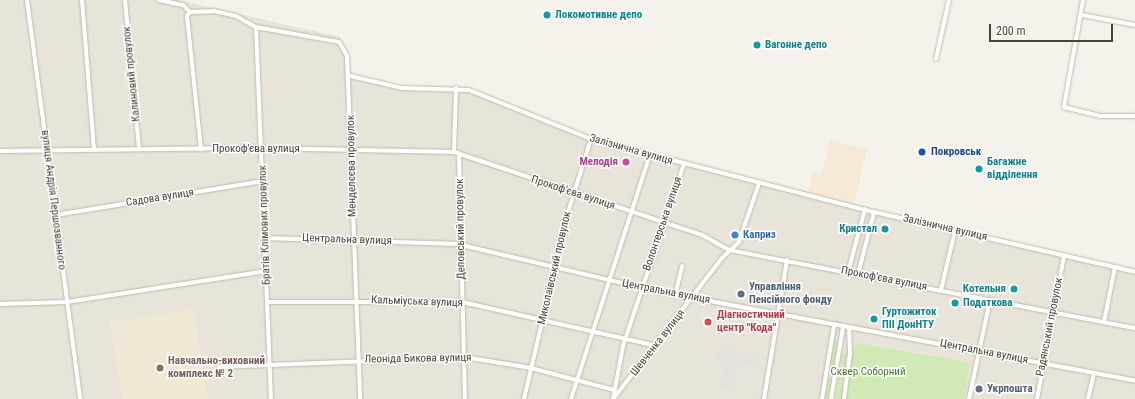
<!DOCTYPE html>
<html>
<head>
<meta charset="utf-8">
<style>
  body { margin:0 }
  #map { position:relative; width:1135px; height:399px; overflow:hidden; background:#f5f2eb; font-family:"Roboto Condensed",sans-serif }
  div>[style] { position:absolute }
  .residential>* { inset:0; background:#e9e4d9 }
  .commercial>* { inset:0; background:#f6ead7 }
  .education>* { inset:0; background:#eee8d5 }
  .green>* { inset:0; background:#d0e9b5 }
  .parking>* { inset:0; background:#e4e2df }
  .roads { filter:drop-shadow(0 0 1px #c1bbad) drop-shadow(0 0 1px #c1bbad) }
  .minor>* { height:4px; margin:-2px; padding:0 2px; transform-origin:2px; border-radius:2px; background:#fff }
  .dots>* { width:11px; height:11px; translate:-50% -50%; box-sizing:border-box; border:2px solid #fff; border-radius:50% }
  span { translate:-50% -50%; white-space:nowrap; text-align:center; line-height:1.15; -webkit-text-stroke:3px #fff; paint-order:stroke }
  .culture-label { font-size:11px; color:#0d838f; font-weight:700 }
  .left { translate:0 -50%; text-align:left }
  .right { translate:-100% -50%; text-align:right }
  .street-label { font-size:11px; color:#4a4339 }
  .transit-label { font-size:11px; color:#164399; font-weight:700 }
  .hotel-label { font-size:11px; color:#b23c85; font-weight:700 }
  .shop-label { font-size:11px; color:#366cbe; font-weight:700 }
  .service-label { font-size:11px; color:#4e5e75; font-weight:700 }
  .health-label { font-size:11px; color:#be3a42; font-weight:700 }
  .education-label { font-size:11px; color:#785e54; font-weight:700 }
  .park-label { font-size:11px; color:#487c2b }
  .scale { position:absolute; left:989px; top:24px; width:124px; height:18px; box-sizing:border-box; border:2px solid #4a4339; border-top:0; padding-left:5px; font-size:12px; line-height:14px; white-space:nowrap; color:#4a4339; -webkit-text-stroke:3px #fff; paint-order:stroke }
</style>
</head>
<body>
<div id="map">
  <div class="residential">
    <div style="clip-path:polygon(0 0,178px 0,340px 37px,350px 77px,402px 88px,469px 90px,517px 106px,567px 131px,874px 212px,1135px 272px,1135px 399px,0 399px)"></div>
  </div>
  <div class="commercial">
    <div style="clip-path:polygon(830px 140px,867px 149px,854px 204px,808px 193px,813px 172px,822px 174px)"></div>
  </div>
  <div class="education">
    <div style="clip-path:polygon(194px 309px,208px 399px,122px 399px,110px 322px)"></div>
  </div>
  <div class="green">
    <div style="clip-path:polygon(833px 340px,839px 341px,834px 372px,828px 371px)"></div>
    <div style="clip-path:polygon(858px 343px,970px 363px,964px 399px,835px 399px,843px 355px)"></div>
    <div style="clip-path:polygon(826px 377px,832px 378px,829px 399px,823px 399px)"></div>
  </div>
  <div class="parking">
    <div style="clip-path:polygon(720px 347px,758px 356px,756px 366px,738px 362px,733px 389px,719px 387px,724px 362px,717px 361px)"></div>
  </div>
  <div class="roads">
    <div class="minor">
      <div style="left:27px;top:0;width:403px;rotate:82.4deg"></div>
      <div style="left:82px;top:0;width:150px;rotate:85.4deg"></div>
      <div style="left:125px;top:0;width:149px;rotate:84.6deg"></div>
      <div style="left:159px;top:0;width:25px;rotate:12deg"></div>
      <div style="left:183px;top:5px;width:10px;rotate:45deg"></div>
      <div style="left:190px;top:12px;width:24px;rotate:-2deg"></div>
      <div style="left:214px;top:11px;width:23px;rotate:13deg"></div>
      <div style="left:236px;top:16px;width:23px;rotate:29deg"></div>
      <div style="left:256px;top:27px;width:84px;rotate:10.2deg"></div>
      <div style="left:339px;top:42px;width:16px;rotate:60deg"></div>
      <div style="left:347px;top:56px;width:343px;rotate:87.8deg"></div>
      <div style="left:1083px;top:0;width:109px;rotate:100.1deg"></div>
      <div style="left:1064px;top:107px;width:38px;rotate:14deg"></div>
      <div style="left:1101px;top:116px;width:34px"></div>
      <div style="left:190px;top:12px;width:5px;rotate:127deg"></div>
      <div style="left:187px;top:16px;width:134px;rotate:84deg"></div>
      <div style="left:1082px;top:15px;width:54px;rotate:10.7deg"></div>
      <div style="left:256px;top:27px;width:372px;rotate:87.7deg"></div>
      <div style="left:936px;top:59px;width:60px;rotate:-77.6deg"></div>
      <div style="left:350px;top:76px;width:53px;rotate:13deg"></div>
      <div style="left:402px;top:88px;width:67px;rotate:1.7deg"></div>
      <div style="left:469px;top:90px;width:131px;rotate:21.9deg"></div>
      <div style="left:591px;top:139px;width:292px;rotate:14.5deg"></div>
      <div style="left:874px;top:212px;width:268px;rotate:12.9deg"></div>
      <div style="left:0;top:151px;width:262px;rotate:-0.7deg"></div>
      <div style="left:262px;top:148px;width:192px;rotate:1.2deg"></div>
      <div style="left:454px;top:152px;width:262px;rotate:18.5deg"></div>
      <div style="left:702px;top:235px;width:31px;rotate:29deg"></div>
      <div style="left:729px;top:250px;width:413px;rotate:10.9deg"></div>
      <div style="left:454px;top:152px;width:64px;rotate:-88.2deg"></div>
      <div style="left:459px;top:155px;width:244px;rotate:88.6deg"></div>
      <div style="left:56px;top:215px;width:210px;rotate:-9.3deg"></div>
      <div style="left:265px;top:238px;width:192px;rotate:1.8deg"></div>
      <div style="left:457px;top:244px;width:204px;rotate:13.3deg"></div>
      <div style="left:656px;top:291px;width:487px;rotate:10.6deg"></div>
      <div style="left:848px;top:272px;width:65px;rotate:-74.9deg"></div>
      <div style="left:858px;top:274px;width:64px;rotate:-75.5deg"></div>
      <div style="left:941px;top:290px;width:61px;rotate:-76.7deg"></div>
      <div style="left:675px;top:295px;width:30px;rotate:-76deg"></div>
      <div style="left:268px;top:302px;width:194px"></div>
      <div style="left:462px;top:302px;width:200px;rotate:12.7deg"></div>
      <div style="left:0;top:304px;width:67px;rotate:-1.7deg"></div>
      <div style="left:67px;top:302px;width:202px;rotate:-8.8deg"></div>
      <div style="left:1104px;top:322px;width:56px;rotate:-78.7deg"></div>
      <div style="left:219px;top:367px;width:245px;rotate:-2.3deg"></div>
      <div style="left:464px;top:357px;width:68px;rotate:9.3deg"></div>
      <div style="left:531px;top:368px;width:86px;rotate:14.8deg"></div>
      <div style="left:524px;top:399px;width:192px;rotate:-76.8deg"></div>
      <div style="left:568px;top:212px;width:77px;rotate:-72.5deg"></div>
      <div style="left:571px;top:399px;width:256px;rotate:-72.1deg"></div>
      <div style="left:613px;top:399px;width:178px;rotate:-52.3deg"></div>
      <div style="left:722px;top:258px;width:23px;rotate:-43deg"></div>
      <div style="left:739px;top:242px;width:62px;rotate:-71.3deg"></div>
      <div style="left:613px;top:399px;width:54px;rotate:-79.3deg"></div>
      <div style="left:623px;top:346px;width:192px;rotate:-71.5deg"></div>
      <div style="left:764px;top:399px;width:141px;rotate:-80.6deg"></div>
      <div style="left:822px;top:399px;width:74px;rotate:-80.7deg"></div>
      <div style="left:831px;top:399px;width:73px;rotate:-80.5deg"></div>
      <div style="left:844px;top:399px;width:46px;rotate:-82.6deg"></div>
      <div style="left:850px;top:353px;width:25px;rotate:-92deg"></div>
      <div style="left:969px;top:399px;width:101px;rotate:-78deg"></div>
      <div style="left:1037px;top:399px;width:146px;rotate:-79.3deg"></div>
      <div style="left:1088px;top:399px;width:27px;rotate:-77deg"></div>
    </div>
  </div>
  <div class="dots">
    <div style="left:547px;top:15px;background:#0f9aa8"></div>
    <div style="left:757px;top:45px;background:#0f9aa8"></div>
    <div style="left:922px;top:152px;background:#1a4fb4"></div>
    <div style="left:626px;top:162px;background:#d1479c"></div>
    <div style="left:979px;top:169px;background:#0f9aa8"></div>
    <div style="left:885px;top:229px;background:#0f9aa8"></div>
    <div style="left:735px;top:235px;background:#3f7fe0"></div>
    <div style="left:1014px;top:289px;background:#0f9aa8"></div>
    <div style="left:741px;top:294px;background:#5c6f8a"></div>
    <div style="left:955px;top:303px;background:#0f9aa8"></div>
    <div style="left:874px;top:319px;background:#0f9aa8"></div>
    <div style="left:708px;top:322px;background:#e0444e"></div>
    <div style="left:160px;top:368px;background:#8d6e63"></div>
    <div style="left:979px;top:389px;background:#5c6f8a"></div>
  </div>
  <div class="culture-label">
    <span class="left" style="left:555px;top:15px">Локомотивне депо</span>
    <span class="left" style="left:765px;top:45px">Вагонне депо</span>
    <span class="left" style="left:987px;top:169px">Багажне<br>відділення</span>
    <span class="right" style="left:877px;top:229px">Кристал</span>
    <span class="right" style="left:1006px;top:289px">Котельня</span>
    <span class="left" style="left:963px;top:303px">Податкова</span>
    <span class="left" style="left:882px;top:319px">Гуртожиток<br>ПІІ ДонНТУ</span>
  </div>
  <div class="street-label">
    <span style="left:132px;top:74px;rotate:-96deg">Калиновий провулок</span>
    <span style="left:256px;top:149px">Прокоф'єва вулиця</span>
    <span style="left:631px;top:150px;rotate:16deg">Залізнична вулиця</span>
    <span style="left:352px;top:166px;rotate:-91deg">Менделєєва провулок</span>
    <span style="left:573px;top:193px;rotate:18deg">Прокоф'єва вулиця</span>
    <span style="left:160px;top:198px;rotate:-9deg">Садова вулиця</span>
    <span style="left:53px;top:200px;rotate:83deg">вулиця Андрія Першозванного</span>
    <span style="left:663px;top:224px;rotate:-71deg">Волонтерська вулиця</span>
    <span style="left:265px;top:225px;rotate:-92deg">Братів Клімових провулок</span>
    <span style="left:945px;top:228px;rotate:13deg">Залізнична вулиця</span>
    <span style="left:461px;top:229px;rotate:-91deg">Деповський провулок</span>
    <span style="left:347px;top:240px;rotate:2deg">Центральна вулиця</span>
    <span style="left:555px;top:268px;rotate:-77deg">Миколаївський провулок</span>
    <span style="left:884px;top:279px;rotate:11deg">Прокоф'єва вулиця</span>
    <span style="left:666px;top:292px;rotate:11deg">Центральна вулиця</span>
    <span style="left:417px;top:302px;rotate:2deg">Кальміуська вулиця</span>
    <span style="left:1050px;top:327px;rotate:-79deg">Радянський провулок</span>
    <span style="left:658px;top:343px;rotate:-52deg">Шевченка вулиця</span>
    <span style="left:984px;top:352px;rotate:11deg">Центральна вулиця</span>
    <span style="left:418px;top:359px;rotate:-1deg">Леоніда Бикова вулиця</span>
  </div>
  <div class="transit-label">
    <span class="left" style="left:931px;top:152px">Покровськ</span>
  </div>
  <div class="hotel-label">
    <span class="right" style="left:618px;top:162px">Мелодія</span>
  </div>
  <div class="shop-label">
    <span class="left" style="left:743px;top:235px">Каприз</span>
  </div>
  <div class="service-label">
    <span class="left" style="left:749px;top:294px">Управління<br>Пенсійного фонду</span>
    <span class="left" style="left:987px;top:389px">Укрпошта</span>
  </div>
  <div class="health-label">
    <span class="left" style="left:717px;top:322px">Діагностичний<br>центр "Кода"</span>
  </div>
  <div class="education-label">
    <span class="left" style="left:168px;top:368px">Навчально-виховний<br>комплекс № 2</span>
  </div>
  <div class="park-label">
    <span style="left:868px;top:372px">Сквер Соборний</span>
  </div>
  <div class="scale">200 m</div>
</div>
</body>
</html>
